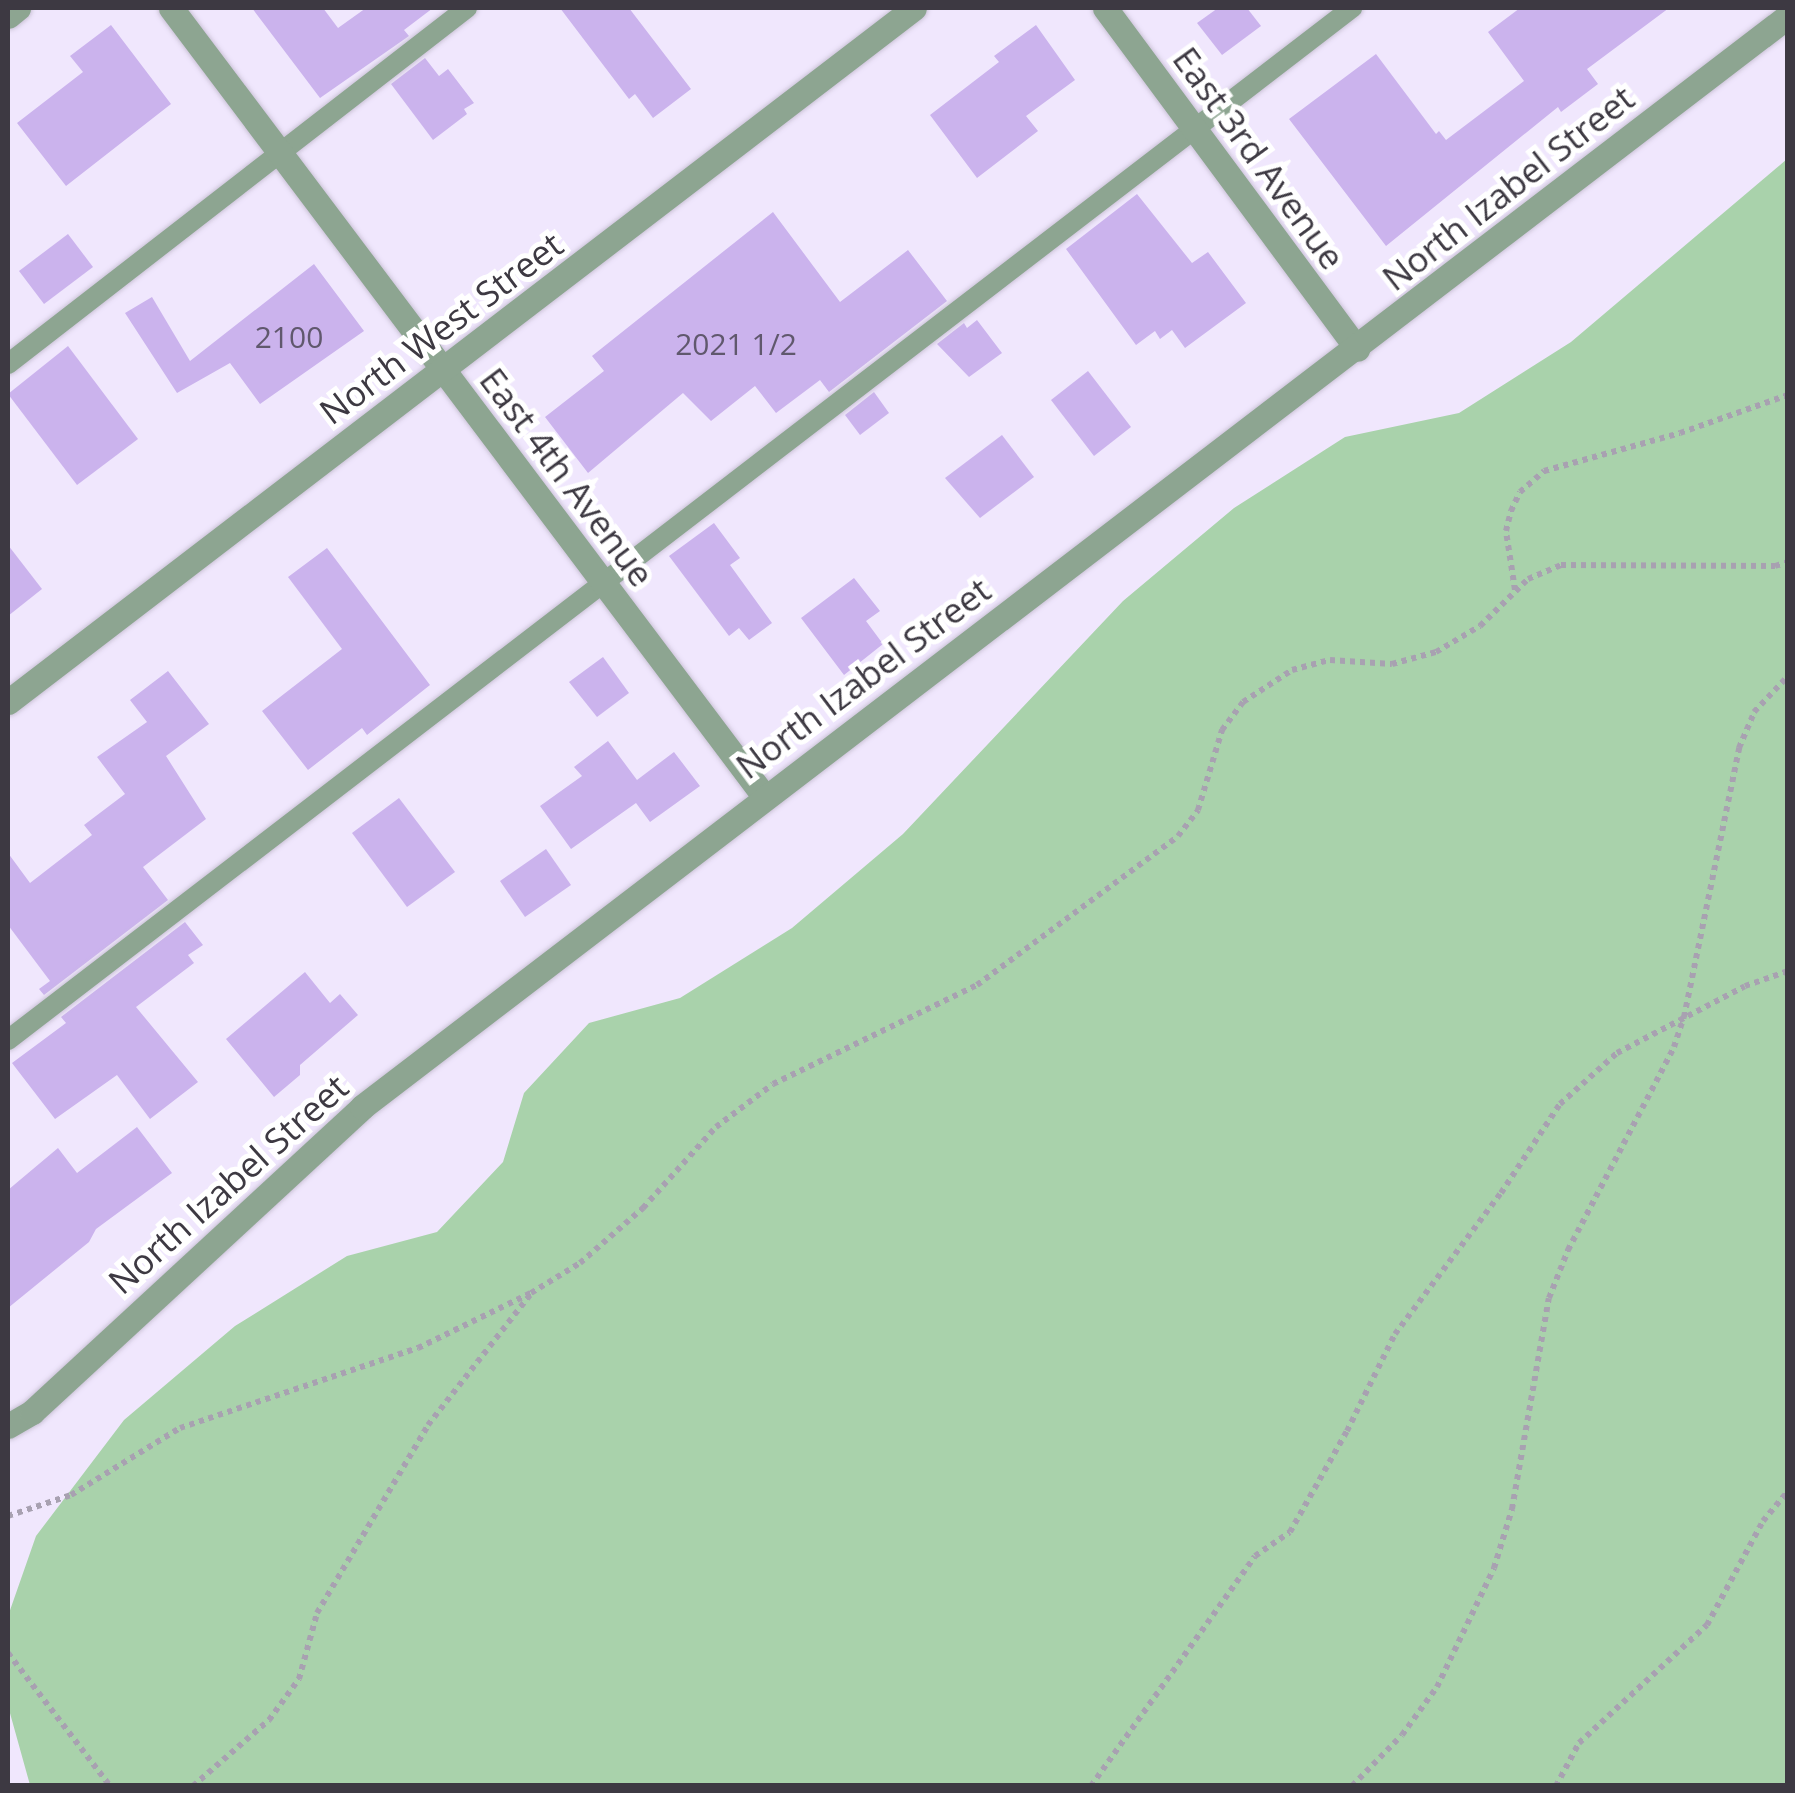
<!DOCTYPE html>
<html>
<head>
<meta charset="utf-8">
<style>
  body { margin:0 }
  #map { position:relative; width:1795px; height:1793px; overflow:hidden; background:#f0e7fd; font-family:"Open Sans",sans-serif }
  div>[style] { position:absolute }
  .green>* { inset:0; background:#a9d2ab }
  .building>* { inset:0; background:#cbb3ed }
  .path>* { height:6px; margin-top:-3px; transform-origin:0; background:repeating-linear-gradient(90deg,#a8a1b1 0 5px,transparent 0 10px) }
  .roads { filter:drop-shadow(0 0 2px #ccc4d8) drop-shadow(0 0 2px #ccc4d8) }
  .service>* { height:20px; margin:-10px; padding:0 10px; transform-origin:10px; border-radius:10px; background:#8da591 }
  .minor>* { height:25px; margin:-12.5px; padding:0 12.5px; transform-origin:12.5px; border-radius:12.5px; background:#8da591 }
  .tertiary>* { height:25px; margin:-12.5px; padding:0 12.5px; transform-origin:12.5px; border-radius:12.5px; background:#8da591 }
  span { translate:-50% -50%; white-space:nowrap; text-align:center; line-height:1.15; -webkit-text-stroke:10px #fff; paint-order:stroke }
  .number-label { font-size:30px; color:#60586d }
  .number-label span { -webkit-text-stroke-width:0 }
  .street-label { font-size:35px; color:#3d3942 }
  .frame { position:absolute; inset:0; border:10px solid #3d3942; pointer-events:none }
</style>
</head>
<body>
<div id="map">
  <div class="green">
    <div style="clip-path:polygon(1787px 159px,1787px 1785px,30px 1785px,8px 1706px,8px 1616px,36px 1536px,124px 1420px,235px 1326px,347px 1256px,437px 1232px,503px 1162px,524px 1093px,589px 1023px,680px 998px,792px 928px,903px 834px,1123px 601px,1234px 508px,1345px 437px,1459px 413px,1571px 342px)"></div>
  </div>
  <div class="building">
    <div style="clip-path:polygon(252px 8px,323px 8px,338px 28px,366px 8px,433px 8px,404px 30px,409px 36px,320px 98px)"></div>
    <div style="clip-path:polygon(560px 8px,629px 8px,691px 89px,653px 118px,635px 94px,629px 99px)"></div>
    <div style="clip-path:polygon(1218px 8px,1247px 8px,1261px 26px,1222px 55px,1197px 23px)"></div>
    <div style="clip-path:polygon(1520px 8px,1669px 8px,1587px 69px,1598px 84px,1561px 112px,1558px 107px,1386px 246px,1289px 119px,1376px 54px,1436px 134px,1439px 131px,1446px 140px,1524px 81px,1488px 32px)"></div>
    <div style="clip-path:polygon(111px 25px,171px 104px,66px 186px,17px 123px,83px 72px,70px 56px)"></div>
    <div style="clip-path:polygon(1036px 25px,1075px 80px,1026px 116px,1038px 131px,977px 178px,930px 115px,999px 62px,994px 56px)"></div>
    <div style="clip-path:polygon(425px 58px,439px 76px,448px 69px,474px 103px,464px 109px,467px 114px,433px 140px,391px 84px)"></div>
    <div style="clip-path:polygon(1137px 194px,1192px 263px,1208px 252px,1246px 303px,1185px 348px,1172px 330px,1160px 339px,1155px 331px,1136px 345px,1066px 249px)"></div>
    <div style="clip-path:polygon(773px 212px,840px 302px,908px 250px,947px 301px,829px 392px,820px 380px,776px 413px,755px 386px,711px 421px,683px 393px,588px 473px,545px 417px,604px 371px,592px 356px)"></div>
    <div style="clip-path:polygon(68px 234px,93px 267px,44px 304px,19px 271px)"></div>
    <div style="clip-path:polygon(314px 264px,364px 331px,260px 404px,230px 363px,177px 393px,125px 313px,152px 297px,190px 361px)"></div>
    <div style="clip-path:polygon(977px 320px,1002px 353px,969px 377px,937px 344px,964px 323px,967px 328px)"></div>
    <div style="clip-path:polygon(68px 346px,138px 439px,77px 485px,8px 394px)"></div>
    <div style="clip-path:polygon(1088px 371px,1131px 427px,1094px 456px,1051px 400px)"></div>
    <div style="clip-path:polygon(874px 392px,889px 413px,860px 435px,845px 415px)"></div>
    <div style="clip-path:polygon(1002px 435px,1034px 477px,980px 518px,945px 478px)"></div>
    <div style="clip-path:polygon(714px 523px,740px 558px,730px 565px,772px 623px,749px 640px,739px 628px,729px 636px,669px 556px)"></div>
    <div style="clip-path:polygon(8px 545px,42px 589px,8px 616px)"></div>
    <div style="clip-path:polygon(327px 548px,430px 685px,367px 735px,362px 728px,308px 770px,262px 711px,342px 649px,288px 577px)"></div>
    <div style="clip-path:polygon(854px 578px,880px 611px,866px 621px,883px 644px,844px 675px,801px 618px)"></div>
    <div style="clip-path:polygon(603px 657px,629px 693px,597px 717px,569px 682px)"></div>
    <div style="clip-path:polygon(168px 671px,209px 724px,166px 756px,206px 819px,143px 867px,168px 900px,44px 995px,39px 989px,50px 981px,8px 925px,8px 853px,30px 883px,92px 835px,84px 825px,125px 794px,97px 757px,147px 722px,130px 700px)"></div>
    <div style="clip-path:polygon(608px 741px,637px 780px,674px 752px,700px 786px,650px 822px,636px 803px,571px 849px,540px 806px,582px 776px,574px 767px)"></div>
    <div style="clip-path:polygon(399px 798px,455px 872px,407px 907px,352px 833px)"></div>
    <div style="clip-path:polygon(546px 849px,571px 885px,525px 917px,500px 881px)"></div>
    <div style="clip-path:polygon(185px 922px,203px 945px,188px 955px,194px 963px,136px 1007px,198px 1082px,150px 1119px,117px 1075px,55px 1119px,12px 1063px,66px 1023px,61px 1017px)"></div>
    <div style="clip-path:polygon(305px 972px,330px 1003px,340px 994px,358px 1015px,300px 1065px,300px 1075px,274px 1097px,226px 1039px)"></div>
    <div style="clip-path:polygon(137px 1127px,172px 1173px,96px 1229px,89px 1242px,8px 1308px,8px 1190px,58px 1148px,77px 1173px)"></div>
  </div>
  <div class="path">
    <div style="left:1515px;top:590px;width:60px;rotate:-98.7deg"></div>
    <div style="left:1506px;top:531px;width:21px;rotate:-76deg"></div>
    <div style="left:1511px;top:511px;width:21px;rotate:-65deg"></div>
    <div style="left:1520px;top:492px;width:32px;rotate:-41deg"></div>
    <div style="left:1544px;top:471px;width:141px;rotate:-15.6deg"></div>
    <div style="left:1680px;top:433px;width:114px;rotate:-19.4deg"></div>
    <div style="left:8px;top:1516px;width:66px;rotate:-18.4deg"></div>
    <div style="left:71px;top:1495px;width:128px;rotate:-31.6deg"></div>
    <div style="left:180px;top:1428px;width:251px;rotate:-18.6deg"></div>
    <div style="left:418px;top:1348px;width:126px;rotate:-26deg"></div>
    <div style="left:531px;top:1293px;width:57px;rotate:-31.5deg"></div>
    <div style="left:580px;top:1263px;width:84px;rotate:-41.1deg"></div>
    <div style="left:643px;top:1208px;width:109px;rotate:-48deg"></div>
    <div style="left:716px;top:1127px;width:71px;rotate:-37deg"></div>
    <div style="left:773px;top:1084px;width:227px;rotate:-25.9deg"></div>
    <div style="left:977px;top:985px;width:250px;rotate:-36.5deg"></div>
    <div style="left:1178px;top:836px;width:33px;rotate:-52deg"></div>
    <div style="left:1198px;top:810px;width:84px;rotate:-73.3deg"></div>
    <div style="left:1222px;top:730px;width:35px;rotate:-53deg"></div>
    <div style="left:1243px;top:702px;width:59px;rotate:-33.1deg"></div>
    <div style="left:1292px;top:670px;width:39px;rotate:-15deg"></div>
    <div style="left:1330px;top:660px;width:62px;rotate:3.7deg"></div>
    <div style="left:1392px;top:664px;width:46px;rotate:-15.3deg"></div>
    <div style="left:1436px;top:652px;width:51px;rotate:-30.6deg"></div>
    <div style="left:1480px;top:626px;width:67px;rotate:-44.4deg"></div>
    <div style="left:1528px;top:579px;width:36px;rotate:-23deg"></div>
    <div style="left:1561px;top:565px;width:214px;rotate:0.3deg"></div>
    <div style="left:1775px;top:566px;width:14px;rotate:-17deg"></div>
    <div style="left:8px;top:1653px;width:168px;rotate:52.5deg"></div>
    <div style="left:193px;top:1786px;width:101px;rotate:-41deg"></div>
    <div style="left:269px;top:1720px;width:51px;rotate:-53.8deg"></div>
    <div style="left:299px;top:1679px;width:68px;rotate:-74.7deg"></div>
    <div style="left:317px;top:1613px;width:218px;rotate:-59.4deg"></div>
    <div style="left:428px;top:1425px;width:165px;rotate:-51.9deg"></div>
    <div style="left:1091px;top:1786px;width:282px;rotate:-54.5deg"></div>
    <div style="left:1255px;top:1556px;width:42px;rotate:-34.4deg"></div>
    <div style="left:1290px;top:1532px;width:116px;rotate:-60.6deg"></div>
    <div style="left:1347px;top:1431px;width:108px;rotate:-63.7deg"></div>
    <div style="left:1395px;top:1334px;width:176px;rotate:-53.1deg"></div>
    <div style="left:1501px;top:1193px;width:107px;rotate:-56.5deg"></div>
    <div style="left:1560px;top:1104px;width:76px;rotate:-41.8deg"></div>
    <div style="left:1617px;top:1053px;width:144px;rotate:-27.6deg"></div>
    <div style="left:1745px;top:986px;width:46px;rotate:-19.2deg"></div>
    <div style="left:1352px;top:1786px;width:71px;rotate:-45.6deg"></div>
    <div style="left:1402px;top:1735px;width:59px;rotate:-53.9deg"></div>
    <div style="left:1437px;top:1687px;width:132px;rotate:-64.4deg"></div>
    <div style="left:1494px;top:1568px;width:62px;rotate:-73deg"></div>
    <div style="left:1512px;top:1509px;width:214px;rotate:-80.1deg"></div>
    <div style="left:1549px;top:1298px;width:52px;rotate:-68.4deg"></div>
    <div style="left:1568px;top:1250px;width:229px;rotate:-62.4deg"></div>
    <div style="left:1674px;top:1047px;width:32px;rotate:-72deg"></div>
    <div style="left:1684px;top:1017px;width:275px;rotate:-78.4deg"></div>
    <div style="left:1739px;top:748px;width:39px;rotate:-67deg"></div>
    <div style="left:1754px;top:712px;width:50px;rotate:-46.6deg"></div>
    <div style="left:1556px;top:1786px;width:49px;rotate:-61.9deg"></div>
    <div style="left:1579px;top:1743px;width:174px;rotate:-42.7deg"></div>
    <div style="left:1707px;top:1625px;width:118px;rotate:-61.7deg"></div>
    <div style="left:1763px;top:1521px;width:39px;rotate:-50deg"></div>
  </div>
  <div class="roads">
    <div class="service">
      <div style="left:8px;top:364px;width:581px;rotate:-37.8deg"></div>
      <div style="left:8px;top:1040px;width:1695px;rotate:-37.52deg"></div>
    </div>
    <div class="minor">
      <div style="left:171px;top:8px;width:986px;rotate:53.04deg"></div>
      <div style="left:1105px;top:8px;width:424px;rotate:53.5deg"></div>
      <div style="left:8px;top:16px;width:13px;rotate:-39deg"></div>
      <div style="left:8px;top:1426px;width:28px;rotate:-30deg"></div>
      <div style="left:32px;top:1412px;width:449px;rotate:-42.7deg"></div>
      <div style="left:362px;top:1107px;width:1795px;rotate:-37.42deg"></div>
    </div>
    <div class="tertiary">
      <div style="left:8px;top:702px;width:1141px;rotate:-37.45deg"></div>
    </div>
  </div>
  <div class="number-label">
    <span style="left:289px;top:337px">2100</span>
    <span style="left:736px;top:344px">2021 1/2</span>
  </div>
  <div class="street-label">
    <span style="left:1259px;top:158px;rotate:54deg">East 3rd Avenue</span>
    <span style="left:1508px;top:188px;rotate:-38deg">North Izabel Street</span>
    <span style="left:441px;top:328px;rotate:-37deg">North West Street</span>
    <span style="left:567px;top:477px;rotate:53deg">East 4th Avenue</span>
    <span style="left:863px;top:678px;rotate:-37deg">North Izabel Street</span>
    <span style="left:228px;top:1184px;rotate:-42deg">North Izabel Street</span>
  </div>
  <div class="frame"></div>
</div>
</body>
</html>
